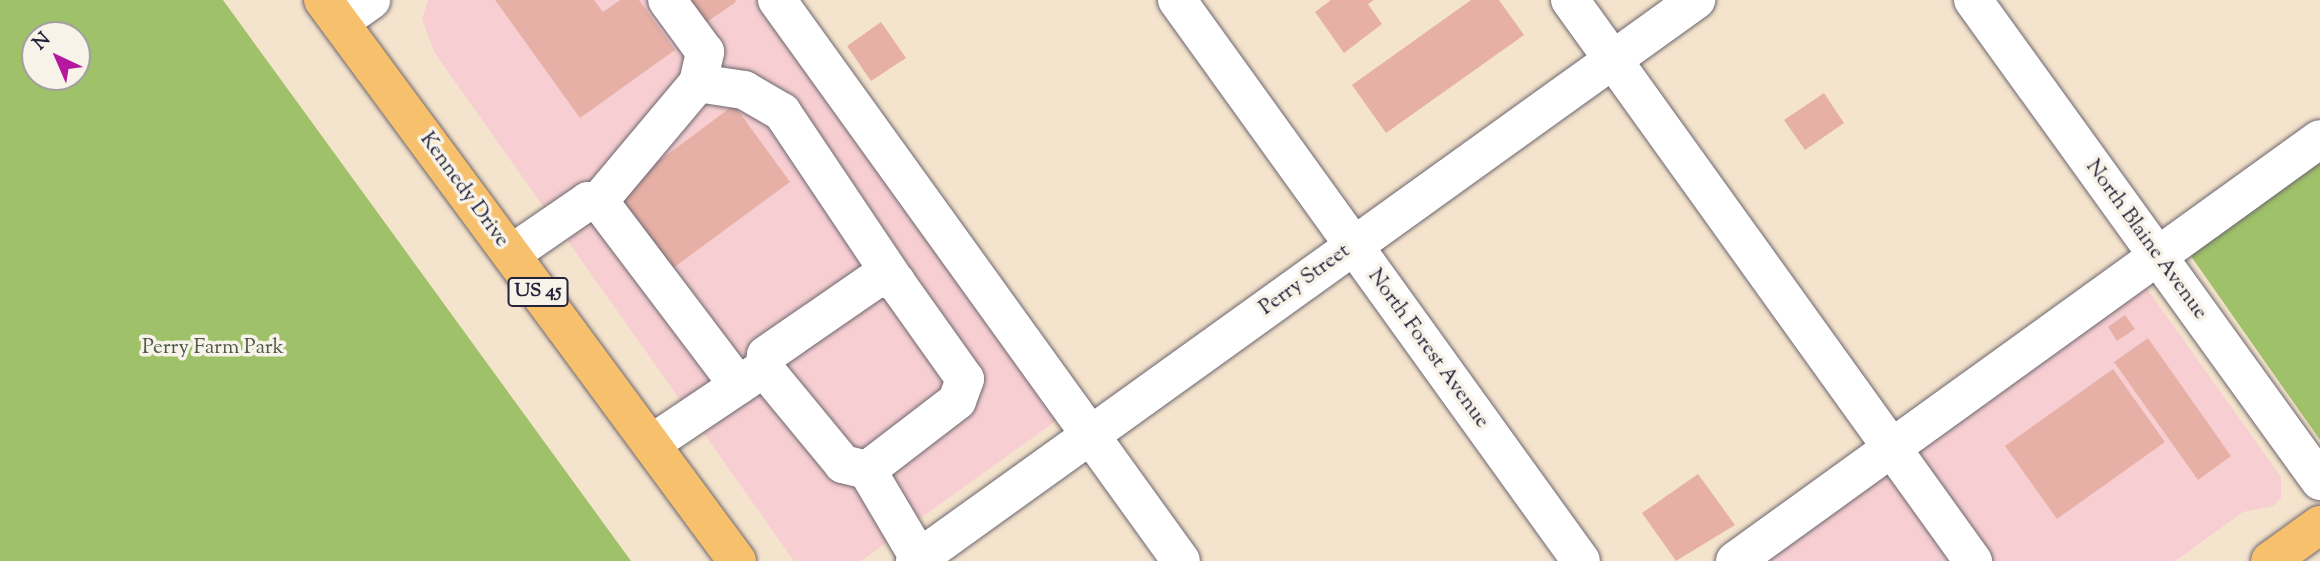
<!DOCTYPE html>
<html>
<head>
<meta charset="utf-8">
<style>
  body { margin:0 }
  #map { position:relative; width:2320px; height:561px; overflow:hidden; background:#f5e4cd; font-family:"Sorts Mill Goudy",serif }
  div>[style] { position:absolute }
  .built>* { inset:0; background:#f7cfd2 }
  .green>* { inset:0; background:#9fc169 }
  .building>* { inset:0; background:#e6b0a6 }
  .roads { filter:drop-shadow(0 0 2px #6c666e) drop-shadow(0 0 2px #6c666e) }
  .minor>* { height:38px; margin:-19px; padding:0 19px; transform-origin:19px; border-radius:19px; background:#fff }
  .major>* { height:38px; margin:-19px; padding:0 19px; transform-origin:19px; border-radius:19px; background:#f7c06c }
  span { translate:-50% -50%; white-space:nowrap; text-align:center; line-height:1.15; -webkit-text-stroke:7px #f7f3e8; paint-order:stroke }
  .shield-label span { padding:2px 5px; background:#f7f3e8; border:2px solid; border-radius:5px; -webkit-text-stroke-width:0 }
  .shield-label { font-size:19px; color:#22223b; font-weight:700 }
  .street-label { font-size:21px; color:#22223b }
  .park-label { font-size:21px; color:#4e5a4b }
  .north { position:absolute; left:21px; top:21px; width:70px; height:70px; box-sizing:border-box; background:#f7f3e8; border:2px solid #a29fa3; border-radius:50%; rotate:316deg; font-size:19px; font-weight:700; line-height:28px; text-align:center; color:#22223b }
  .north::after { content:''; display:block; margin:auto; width:24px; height:32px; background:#b5179e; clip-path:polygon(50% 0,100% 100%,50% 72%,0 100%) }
</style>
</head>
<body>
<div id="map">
  <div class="built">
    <div style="clip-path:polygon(428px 0,791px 0,1081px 403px,861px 561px,794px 561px,434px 52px,422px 19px)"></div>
    <div style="clip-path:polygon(2143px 283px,2281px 477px,2281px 498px,2274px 506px,2243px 512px,2175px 561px,1753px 561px)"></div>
  </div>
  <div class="green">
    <div style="clip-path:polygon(evenodd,0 0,223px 0,631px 561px,0 561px,0 0,77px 35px,77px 77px,35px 77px,35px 35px,77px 35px)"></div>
    <div style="clip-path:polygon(2320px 152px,2320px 440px,2186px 249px)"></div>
  </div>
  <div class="building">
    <div style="clip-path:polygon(495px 0,594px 0,603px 12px,620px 0,639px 0,675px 50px,580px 118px)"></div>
    <div style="clip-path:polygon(682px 0,735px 0,736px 2px,701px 26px)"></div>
    <div style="clip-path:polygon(1331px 0,1374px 0,1368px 4px,1382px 24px,1344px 53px,1315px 12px)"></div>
    <div style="clip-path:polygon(1471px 0,1499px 0,1524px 35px,1386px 133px,1352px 85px)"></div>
    <div style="clip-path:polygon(881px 22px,906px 58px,871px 81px,847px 46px)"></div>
    <div style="clip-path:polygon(1824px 93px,1844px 123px,1805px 150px,1784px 120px)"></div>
    <div style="clip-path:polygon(734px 105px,790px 182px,669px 271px,613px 195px)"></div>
    <div style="clip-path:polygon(2125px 315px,2135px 329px,2117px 341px,2108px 327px)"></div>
    <div style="clip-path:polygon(2148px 338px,2231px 456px,2198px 480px,2114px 362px)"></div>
    <div style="clip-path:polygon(2113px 369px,2165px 442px,2057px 519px,2005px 446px)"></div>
    <div style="clip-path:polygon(1698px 474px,1735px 525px,1676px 561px,1642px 513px)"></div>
  </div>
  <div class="roads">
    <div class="minor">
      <div style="left:777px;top:0;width:691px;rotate:54.24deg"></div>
      <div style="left:1177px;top:0;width:691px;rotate:54.24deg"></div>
      <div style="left:1570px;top:0;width:691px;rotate:54.31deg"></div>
      <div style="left:1973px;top:0;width:593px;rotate:54.19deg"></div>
      <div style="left:340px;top:22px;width:38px;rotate:-35deg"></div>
      <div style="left:698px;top:83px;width:47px;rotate:8.7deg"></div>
      <div style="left:744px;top:90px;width:44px;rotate:30.1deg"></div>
      <div style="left:782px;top:112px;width:205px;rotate:56.2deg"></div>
      <div style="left:599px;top:201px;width:154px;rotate:-50deg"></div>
      <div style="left:698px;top:83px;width:32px;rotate:-77deg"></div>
      <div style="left:705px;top:52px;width:64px;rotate:-126.2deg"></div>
      <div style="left:511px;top:254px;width:93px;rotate:-34.5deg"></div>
      <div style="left:588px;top:201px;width:11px"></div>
      <div style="left:599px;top:201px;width:231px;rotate:52.9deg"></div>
      <div style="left:651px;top:444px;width:136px;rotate:-33.9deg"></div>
      <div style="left:764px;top:368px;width:13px;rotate:-81deg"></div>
      <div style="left:766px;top:355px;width:137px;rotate:-34.6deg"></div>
      <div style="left:879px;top:277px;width:18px;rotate:16deg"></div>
      <div style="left:896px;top:282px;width:119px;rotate:54.6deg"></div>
      <div style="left:965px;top:379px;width:23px;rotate:110deg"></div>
      <div style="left:957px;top:401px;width:113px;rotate:142.5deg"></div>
      <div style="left:867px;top:470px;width:25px;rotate:-166deg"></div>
      <div style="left:843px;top:464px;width:124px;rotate:-129.5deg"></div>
      <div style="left:867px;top:470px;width:102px;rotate:59.4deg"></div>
      <div style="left:915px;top:561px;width:962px;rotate:-35.69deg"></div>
      <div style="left:1735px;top:561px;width:721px;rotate:-35.81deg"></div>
    </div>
    <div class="major">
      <div style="left:323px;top:0;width:697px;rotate:53.57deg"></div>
      <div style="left:2270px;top:561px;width:62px;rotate:-35.8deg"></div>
    </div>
  </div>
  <div class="shield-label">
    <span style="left:538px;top:292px">US 45</span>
  </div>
  <div class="street-label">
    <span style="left:464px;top:190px;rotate:54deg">Kennedy Drive</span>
    <span style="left:2146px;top:240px;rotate:54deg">North Blaine Avenue</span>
    <span style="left:1305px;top:280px;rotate:-36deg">Perry Street</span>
    <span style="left:1428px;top:349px;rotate:54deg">North Forest Avenue</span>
  </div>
  <div class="park-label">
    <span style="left:213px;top:348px">Perry Farm Park</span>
  </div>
  <div class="north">N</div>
</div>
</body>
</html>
